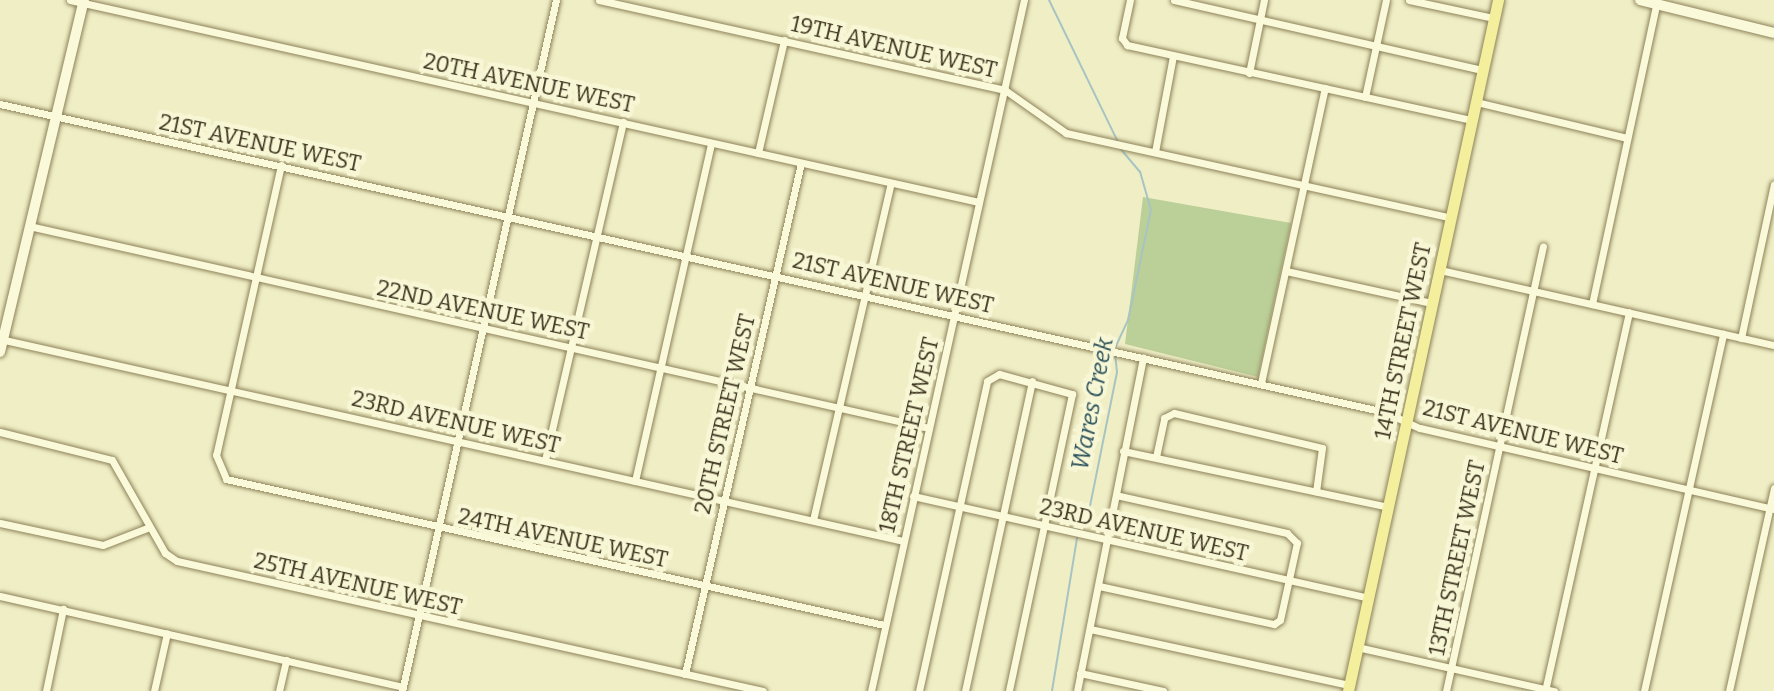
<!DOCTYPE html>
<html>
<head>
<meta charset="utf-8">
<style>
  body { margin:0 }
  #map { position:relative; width:1774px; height:691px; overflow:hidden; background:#f0eec5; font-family:Bitter,serif }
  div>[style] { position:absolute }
  .green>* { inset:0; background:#bbcf98 }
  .stream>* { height:2px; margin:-1px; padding:0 1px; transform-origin:1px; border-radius:1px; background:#a7c4c2 }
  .roads { filter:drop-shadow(0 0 2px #8d825a) drop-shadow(0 0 2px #8d825a) }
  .street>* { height:7px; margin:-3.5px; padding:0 3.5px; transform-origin:3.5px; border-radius:3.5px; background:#faf9d9 }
  .secondary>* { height:10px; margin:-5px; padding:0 5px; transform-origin:5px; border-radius:5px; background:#faf9d9 }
  .primary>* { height:11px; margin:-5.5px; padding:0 5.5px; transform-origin:5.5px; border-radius:5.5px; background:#f4ef9c }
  span { translate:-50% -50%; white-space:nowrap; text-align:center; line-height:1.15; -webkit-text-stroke:8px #f7f6d5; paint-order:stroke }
  .street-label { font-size:22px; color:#3c341f }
  .water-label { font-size:24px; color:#2d545c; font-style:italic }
</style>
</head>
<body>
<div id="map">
  <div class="green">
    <div style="clip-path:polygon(1143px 197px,1291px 223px,1258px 377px,1125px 344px)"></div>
  </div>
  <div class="stream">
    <div style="left:1049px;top:0;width:158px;rotate:64.1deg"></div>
    <div style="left:1115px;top:348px;width:31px;rotate:-65deg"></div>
    <div style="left:1128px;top:320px;width:112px;rotate:-78.2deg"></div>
    <div style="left:1151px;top:210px;width:40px;rotate:-106deg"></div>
    <div style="left:1140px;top:172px;width:31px;rotate:-130deg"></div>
    <div style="left:1052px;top:691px;width:166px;rotate:-80.7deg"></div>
    <div style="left:1079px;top:527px;width:10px;rotate:-37deg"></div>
    <div style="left:1087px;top:521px;width:152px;rotate:-78.6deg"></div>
    <div style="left:1117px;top:372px;width:18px;rotate:-96deg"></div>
  </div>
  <div class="roads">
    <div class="street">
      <div style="left:70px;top:0;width:931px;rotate:12.53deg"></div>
      <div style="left:599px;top:0;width:416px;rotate:12.5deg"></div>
      <div style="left:1005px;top:90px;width:75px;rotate:35.2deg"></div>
      <div style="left:1066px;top:133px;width:394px;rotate:12.4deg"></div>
      <div style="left:1130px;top:0;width:39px;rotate:102deg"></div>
      <div style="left:1122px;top:38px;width:9px;rotate:54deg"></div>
      <div style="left:1127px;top:45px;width:353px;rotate:12.3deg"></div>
      <div style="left:1174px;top:0;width:317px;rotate:12.8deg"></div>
      <div style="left:1409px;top:0;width:87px;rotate:12deg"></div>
      <div style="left:1249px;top:73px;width:75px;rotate:-78.4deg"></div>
      <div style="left:1365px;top:97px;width:99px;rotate:-77.8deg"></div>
      <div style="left:1476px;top:102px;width:155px;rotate:13.4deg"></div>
      <div style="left:0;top:104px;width:1419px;rotate:12.54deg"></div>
      <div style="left:1385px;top:412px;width:38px;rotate:25deg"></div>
      <div style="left:1420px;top:428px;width:363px;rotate:12.9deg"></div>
      <div style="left:1155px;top:152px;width:98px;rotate:-79.4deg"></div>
      <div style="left:758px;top:153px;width:116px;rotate:-77deg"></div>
      <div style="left:281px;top:165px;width:297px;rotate:102.6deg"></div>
      <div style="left:216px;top:455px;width:26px;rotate:67deg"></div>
      <div style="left:226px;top:479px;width:674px;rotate:12.51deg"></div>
      <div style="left:29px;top:226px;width:922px;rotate:12.65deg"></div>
      <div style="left:1440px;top:270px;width:342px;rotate:12.7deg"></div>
      <div style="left:1286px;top:271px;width:149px;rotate:12.4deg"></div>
      <div style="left:1592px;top:304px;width:309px;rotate:-77.9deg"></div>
      <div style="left:1741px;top:338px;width:157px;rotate:-77.9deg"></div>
      <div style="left:0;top:339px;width:925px;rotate:12.61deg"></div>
      <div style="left:1261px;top:383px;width:302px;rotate:-77.8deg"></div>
      <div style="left:0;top:432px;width:115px;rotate:14deg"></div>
      <div style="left:112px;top:460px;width:107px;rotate:60.3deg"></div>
      <div style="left:165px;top:553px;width:14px;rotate:34deg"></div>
      <div style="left:177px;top:561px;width:600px;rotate:12.51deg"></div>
      <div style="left:1123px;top:451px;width:271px;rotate:11.9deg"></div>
      <div style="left:1156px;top:457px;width:40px;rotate:-78deg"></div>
      <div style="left:1164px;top:418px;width:11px;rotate:-27deg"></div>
      <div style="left:1174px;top:413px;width:152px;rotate:13.3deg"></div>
      <div style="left:1322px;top:448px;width:44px;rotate:97.8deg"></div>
      <div style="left:545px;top:460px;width:347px;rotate:-77deg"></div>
      <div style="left:635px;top:481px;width:346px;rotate:-77.3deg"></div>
      <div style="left:913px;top:496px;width:466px;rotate:12.6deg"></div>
      <div style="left:813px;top:520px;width:346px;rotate:-77deg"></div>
      <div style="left:0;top:523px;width:105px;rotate:12.1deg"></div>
      <div style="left:103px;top:545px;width:50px;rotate:-21deg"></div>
      <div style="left:1099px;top:586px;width:179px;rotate:12.3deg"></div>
      <div style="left:1274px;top:624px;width:7px;rotate:-34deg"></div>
      <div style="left:1280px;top:620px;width:79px;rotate:-77.6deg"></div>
      <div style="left:1297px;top:543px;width:14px;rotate:-135deg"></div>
      <div style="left:1287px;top:533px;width:175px;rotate:-167.5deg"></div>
      <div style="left:0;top:596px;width:413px;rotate:12.7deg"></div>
      <div style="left:1090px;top:629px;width:265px;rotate:12.2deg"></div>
      <div style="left:1357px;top:647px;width:202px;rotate:12.6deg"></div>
      <div style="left:1080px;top:673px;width:85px;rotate:12.2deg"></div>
      <div style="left:685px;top:674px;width:524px;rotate:-77.21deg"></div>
      <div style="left:46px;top:691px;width:84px;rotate:-78.3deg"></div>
      <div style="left:154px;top:691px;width:59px;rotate:-77.4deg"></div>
      <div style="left:279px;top:691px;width:32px;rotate:-77deg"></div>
      <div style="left:402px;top:691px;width:708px;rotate:-77.44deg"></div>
      <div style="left:871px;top:691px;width:708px;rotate:-77.52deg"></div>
      <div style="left:919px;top:691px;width:317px;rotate:-77.6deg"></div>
      <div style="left:987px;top:381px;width:14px;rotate:-30deg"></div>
      <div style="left:999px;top:374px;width:76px;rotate:15.3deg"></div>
      <div style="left:1072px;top:394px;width:304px;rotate:102deg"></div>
      <div style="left:965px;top:691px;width:317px;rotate:-77.8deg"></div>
      <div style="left:1077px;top:691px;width:340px;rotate:-78.8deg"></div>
      <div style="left:1446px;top:691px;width:455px;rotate:-77.7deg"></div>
      <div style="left:1545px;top:691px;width:388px;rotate:-77.5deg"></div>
      <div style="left:1644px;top:691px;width:366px;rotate:-77.5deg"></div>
      <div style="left:1729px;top:691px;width:208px;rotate:-77.5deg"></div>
    </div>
    <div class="secondary">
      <div style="left:1640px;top:0;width:138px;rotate:13.8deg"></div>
      <div style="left:0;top:352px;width:362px;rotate:-76.6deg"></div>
    </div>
    <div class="primary">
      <div style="left:1348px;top:691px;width:707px;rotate:-77.75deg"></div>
    </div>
  </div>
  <div class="street-label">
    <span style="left:894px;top:47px;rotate:13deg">19TH AVENUE WEST</span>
    <span style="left:529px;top:83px;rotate:12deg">20TH AVENUE WEST</span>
    <span style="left:260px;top:143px;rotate:12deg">21ST AVENUE WEST</span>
    <span style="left:893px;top:283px;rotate:13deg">21ST AVENUE WEST</span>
    <span style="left:483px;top:310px;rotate:12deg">22ND AVENUE WEST</span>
    <span style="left:1403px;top:341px;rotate:-78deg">14TH STREET WEST</span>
    <span style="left:725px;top:414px;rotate:-77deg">20TH STREET WEST</span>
    <span style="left:456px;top:422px;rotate:13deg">23RD AVENUE WEST</span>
    <span style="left:1523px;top:432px;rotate:14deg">21ST AVENUE WEST</span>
    <span style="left:909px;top:435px;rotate:-77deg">18TH STREET WEST</span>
    <span style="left:1144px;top:530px;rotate:13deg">23RD AVENUE WEST</span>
    <span style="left:563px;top:538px;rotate:12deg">24TH AVENUE WEST</span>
    <span style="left:1457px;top:558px;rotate:-78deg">13TH STREET WEST</span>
    <span style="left:358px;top:584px;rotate:13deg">25TH AVENUE WEST</span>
  </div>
  <div class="water-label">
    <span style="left:1093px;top:404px;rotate:-79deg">Wares Creek</span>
  </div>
</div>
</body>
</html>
